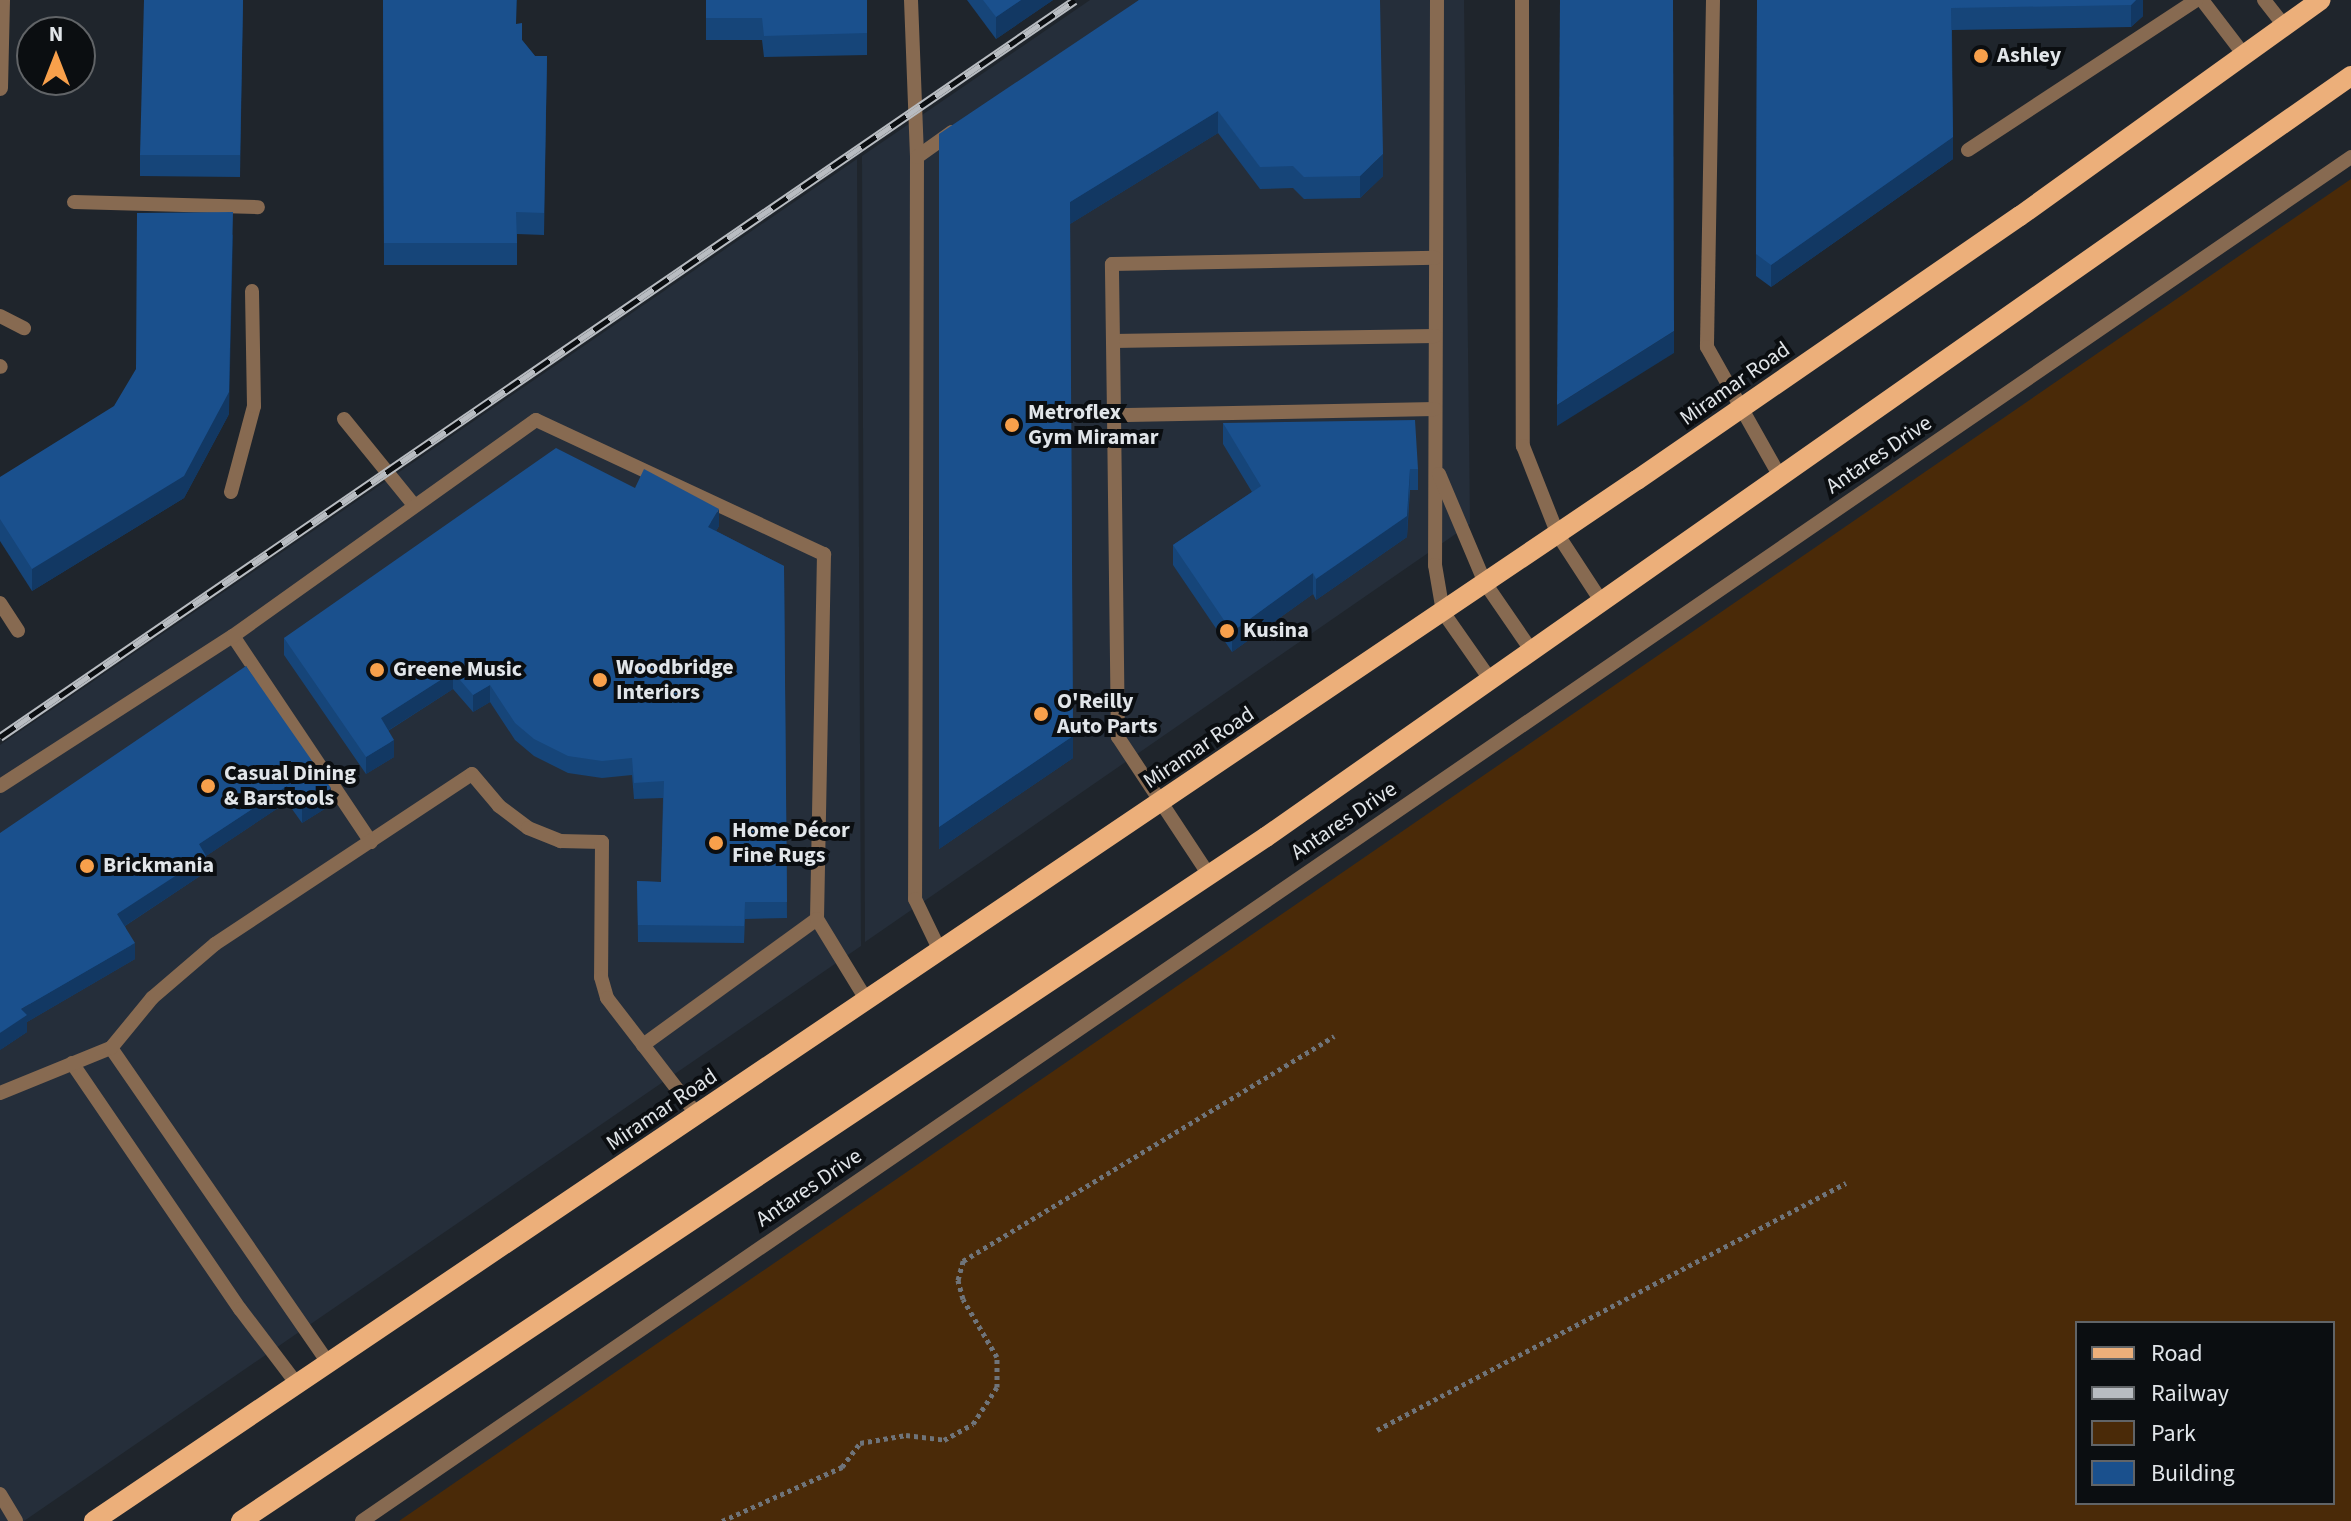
<!DOCTYPE html>
<html>
<head>
<meta charset="utf-8">
<style>
  body { margin:0 }
  #map { position:relative; width:2351px; height:1521px; overflow:hidden; background:#1f252c; font-family:"Source Sans 3",sans-serif }
  div>[style] { position:absolute }
  .built>* { inset:0; background:#252e3a }
  .green>* { inset:0; background:#4a2a08 }
  .path>* { height:5px; margin-top:-2.5px; transform-origin:0; background:repeating-linear-gradient(90deg,#6f747a 0 4px,transparent 0 8px) }
  .service>* { height:14px; margin:-7px; padding:0 7px; transform-origin:7px; border-radius:7px; background:#876a51 }
  .tertiary>* { height:16px; margin:-8px; padding:0 8px; transform-origin:8px; border-radius:8px; background:#876a51 }
  .primary>* { height:20px; margin:-10px; padding:0 10px; transform-origin:10px; border-radius:10px; background:#ecaf7a }
  .rail>* { height:9px; margin-top:-4.5px; transform-origin:0; background:repeating-linear-gradient(90deg,#0b0e11 0 18px,#b8bcc1 0 36px); box-sizing:border-box; border-block:2px solid #b8bcc1 }
  .wall>* { inset:0; background:#164579 }
  .shaded-wall>* { inset:0; background:#123863 }
  .building>* { inset:0; background:#1a508d }
  .dots>* { width:22px; height:22px; translate:-50% -50%; box-sizing:border-box; border:4px solid #0b0e11; border-radius:50% }
  span { translate:-50% -50%; white-space:nowrap; text-align:center; line-height:1.15; -webkit-text-stroke:8px #0b0e11; paint-order:stroke }
  .poi-label { font-size:22px; color:#e1e5e9; font-weight:700 }
  .left { translate:0 -50%; text-align:left }
  .street-label { font-size:22px; color:#e1e5e9 }
  .legend { position:absolute; left:2075px; top:1321px; width:260px; height:184px; box-sizing:border-box; background:#0b0e11; border:2px solid #616467; margin:0; padding:10px 14px; list-style:none; font-size:24px; color:#e1e5e9 }
  .legend li { display:flex; align-items:center; gap:16px; height:40px }
  .legend b { width:40px; border:2px solid #616467 }
  .north { position:absolute; left:16px; top:16px; width:80px; height:80px; box-sizing:border-box; background:#0b0e11; border:2px solid #616467; border-radius:50%; rotate:0deg; font-size:22px; font-weight:700; line-height:32px; text-align:center; color:#e1e5e9 }
  .north::after { content:''; display:block; margin:auto; width:28px; height:36px; background:#f8a04b; clip-path:polygon(50% 0,100% 100%,50% 72%,0 100%) }
</style>
</head>
<body>
<div id="map">
  <div class="built">
    <div style="clip-path:polygon(1090px 0,1464px 0,1470px 524px,865px 942px,862px 156px)"></div>
    <div style="clip-path:polygon(857px 159px,861px 946px,24px 1521px,0 1521px,0 745px)"></div>
  </div>
  <div class="green">
    <div style="clip-path:polygon(evenodd,2351px 179px,2351px 1521px,399px 1521px,2351px 179px,2077px 1323px,2333px 1323px,2333px 1503px,2077px 1503px,2077px 1323px)"></div>
  </div>
  <div class="path">
    <div style="left:1377px;top:1430px;width:530px;rotate:-27.77deg"></div>
    <div style="left:722px;top:1521px;width:132px;rotate:-24.2deg"></div>
    <div style="left:842px;top:1467px;width:30px;rotate:-53deg"></div>
    <div style="left:860px;top:1443px;width:47px;rotate:-9.9deg"></div>
    <div style="left:906px;top:1435px;width:38px;rotate:7deg"></div>
    <div style="left:944px;top:1440px;width:33px;rotate:-29deg"></div>
    <div style="left:973px;top:1424px;width:44px;rotate:-57deg"></div>
    <div style="left:997px;top:1387px;width:30px;rotate:-90deg"></div>
    <div style="left:997px;top:1357px;width:67px;rotate:-120.4deg"></div>
    <div style="left:963px;top:1299px;width:20px;rotate:-105deg"></div>
    <div style="left:958px;top:1280px;width:20px;rotate:-75deg"></div>
    <div style="left:963px;top:1261px;width:434px;rotate:-31.2deg"></div>
  </div>
  <div class="service">
    <div style="left:911px;top:0;width:157px;rotate:87.8deg"></div>
    <div style="left:917px;top:157px;width:742px;rotate:90.15deg"></div>
    <div style="left:915px;top:899px;width:58px;rotate:64.3deg"></div>
    <div style="left:1437px;top:0;width:565px;rotate:90.2deg"></div>
    <div style="left:1435px;top:565px;width:48px;rotate:80.3deg"></div>
    <div style="left:1443px;top:612px;width:82px;rotate:55deg"></div>
    <div style="left:1522px;top:0;width:446px;rotate:89.9deg"></div>
    <div style="left:1523px;top:446px;width:96px;rotate:68.5deg"></div>
    <div style="left:1558px;top:535px;width:79px;rotate:56.9deg"></div>
    <div style="left:1713px;top:0;width:347px;rotate:91deg"></div>
    <div style="left:1707px;top:347px;width:147px;rotate:60.6deg"></div>
    <div style="left:2202px;top:0;width:69px;rotate:52.6deg"></div>
    <div style="left:2264px;top:0;width:33px;rotate:52deg"></div>
    <div style="left:1968px;top:150px;width:273px;rotate:-33.3deg"></div>
    <div style="left:917px;top:157px;width:43px;rotate:-35.5deg"></div>
    <div style="left:74px;top:202px;width:184px;rotate:1.6deg"></div>
    <div style="left:0;top:316px;width:27px;rotate:27deg"></div>
    <div style="left:1113px;top:341px;width:322px;rotate:-0.9deg"></div>
    <div style="left:0;top:366px;width:1px;rotate:45deg"></div>
    <div style="left:1435px;top:409px;width:321px;rotate:178.9deg"></div>
    <div style="left:1114px;top:415px;width:151px;rotate:-90.8deg"></div>
    <div style="left:1112px;top:264px;width:323px;rotate:-1.1deg"></div>
    <div style="left:1114px;top:415px;width:322px;rotate:89.3deg"></div>
    <div style="left:1118px;top:737px;width:165px;rotate:56.6deg"></div>
    <div style="left:344px;top:419px;width:109px;rotate:50.9deg"></div>
    <div style="left:1439px;top:474px;width:118px;rotate:67.1deg"></div>
    <div style="left:1485px;top:583px;width:81px;rotate:55.5deg"></div>
    <div style="left:231px;top:492px;width:89px;rotate:-75deg"></div>
    <div style="left:254px;top:406px;width:115px;rotate:-91deg"></div>
    <div style="left:0;top:603px;width:33px;rotate:57deg"></div>
    <div style="left:233px;top:636px;width:248px;rotate:56.2deg"></div>
    <div style="left:0;top:786px;width:277px;rotate:-32.8deg"></div>
    <div style="left:233px;top:636px;width:372px;rotate:-35.5deg"></div>
    <div style="left:536px;top:420px;width:318px;rotate:25deg"></div>
    <div style="left:824px;top:554px;width:365px;rotate:91.1deg"></div>
    <div style="left:817px;top:919px;width:215px;rotate:144.1deg"></div>
    <div style="left:817px;top:919px;width:96px;rotate:58.6deg"></div>
    <div style="left:111px;top:1048px;width:383px;rotate:55.4deg"></div>
    <div style="left:72px;top:1063px;width:298px;rotate:55.7deg"></div>
    <div style="left:240px;top:1309px;width:94px;rotate:52.8deg"></div>
    <div style="left:0;top:1093px;width:120px;rotate:-22.1deg"></div>
    <div style="left:111px;top:1048px;width:65px;rotate:-50.6deg"></div>
    <div style="left:152px;top:998px;width:83px;rotate:-40.6deg"></div>
    <div style="left:215px;top:944px;width:308px;rotate:-33.5deg"></div>
    <div style="left:472px;top:774px;width:42px;rotate:49.8deg"></div>
    <div style="left:499px;top:806px;width:36px;rotate:37deg"></div>
    <div style="left:528px;top:828px;width:35px;rotate:22deg"></div>
    <div style="left:560px;top:841px;width:42px;rotate:1.4deg"></div>
    <div style="left:602px;top:842px;width:135px;rotate:90.4deg"></div>
    <div style="left:601px;top:977px;width:22px;rotate:74deg"></div>
    <div style="left:607px;top:998px;width:148px;rotate:52.4deg"></div>
    <div style="left:0;top:1494px;width:31px;rotate:59deg"></div>
    <div style="left:362px;top:1521px;width:2412px;rotate:-34.44deg"></div>
  </div>
  <div class="tertiary">
    <div style="left:0;top:88px;width:88px;rotate:-88.7deg"></div>
  </div>
  <div class="primary">
    <div style="left:94px;top:1521px;width:1861px;rotate:-34.01deg"></div>
    <div style="left:1637px;top:480px;width:465px;rotate:-34.6deg"></div>
    <div style="left:2020px;top:216px;width:370px;rotate:-35.7deg"></div>
    <div style="left:241px;top:1521px;width:1232px;rotate:-33.72deg"></div>
    <div style="left:1266px;top:837px;width:1325px;rotate:-35.05deg"></div>
  </div>
  <div class="rail">
    <div style="left:0;top:737px;width:1303px;rotate:-34.43deg"></div>
  </div>
  <div class="wall">
    <div style="clip-path:polygon(243px 0,240px 177px,140px 176px,140px 155px)"></div>
    <div style="clip-path:polygon(383px 0,517px 0,516px 24px,522px 40px,535px 56px,547px 56px,544px 235px,517px 234px,517px 265px,384px 265px)"></div>
    <div style="clip-path:polygon(706px 0,867px 0,867px 55px,764px 57px,762px 40px,706px 40px)"></div>
    <div style="clip-path:polygon(967px 0,1053px 0,996px 39px)"></div>
    <div style="clip-path:polygon(1139px 0,1383px 176px,1360px 198px,1304px 199px,1293px 188px,1260px 189px,1218px 133px,1070px 224px,1073px 758px,939px 849px,939px 156px)"></div>
    <div style="clip-path:polygon(1757px 0,2143px 0,2143px 16px,2131px 27px,1952px 30px,1953px 159px,1771px 287px,1756px 276px)"></div>
    <div style="clip-path:polygon(229px 414px,184px 498px,32px 591px,0 541px,0 477px)"></div>
    <div style="clip-path:polygon(1223px 423px,1418px 469px,1418px 490px,1410px 490px,1407px 537px,1316px 600px,1313px 594px,1232px 652px,1173px 565px,1173px 545px,1252px 492px,1223px 444px)"></div>
    <div style="clip-path:polygon(635px 488px,719px 526px,716px 531px,784px 566px,787px 918px,745px 919px,744px 943px,638px 942px,637px 881px,661px 882px,663px 798px,634px 799px,632px 775px,602px 778px,568px 773px,534px 756px,515px 740px,490px 702px,473px 712px,453px 689px,388px 731px,394px 757px,366px 774px,284px 655px,284px 638px)"></div>
    <div style="clip-path:polygon(246px 666px,331px 805px,302px 823px,287px 802px,206px 856px,206px 872px,125px 926px,135px 959px,27px 1022px,27px 1032px,0 1050px)"></div>
  </div>
  <div class="shaded-wall">
    <div style="clip-path:polygon(1021px 0,1053px 0,996px 39px,996px 17px)"></div>
    <div style="clip-path:polygon(2136px 0,2143px 0,2143px 16px,2131px 27px,2131px 5px)"></div>
    <div style="clip-path:polygon(1218px 111px,1218px 133px,1070px 224px,1070px 202px)"></div>
    <div style="clip-path:polygon(1953px 137px,1953px 159px,1771px 287px,1771px 265px)"></div>
    <div style="clip-path:polygon(1383px 154px,1383px 176px,1360px 198px,1360px 176px)"></div>
    <div style="clip-path:polygon(233px 234px,229px 414px,184px 498px,32px 591px,32px 569px)"></div>
    <div style="clip-path:polygon(1674px 331px,1674px 353px,1557px 426px,1557px 405px)"></div>
    <div style="clip-path:polygon(1410px 469px,1407px 537px,1316px 600px,1316px 579px)"></div>
    <div style="clip-path:polygon(719px 509px,719px 526px,708px 544px,708px 527px)"></div>
    <div style="clip-path:polygon(1313px 573px,1313px 594px,1232px 652px,1232px 632px)"></div>
    <div style="clip-path:polygon(453px 672px,453px 689px,381px 735px,381px 718px)"></div>
    <div style="clip-path:polygon(490px 685px,490px 702px,473px 712px,473px 695px)"></div>
    <div style="clip-path:polygon(1073px 736px,1073px 758px,939px 849px,939px 827px)"></div>
    <div style="clip-path:polygon(394px 740px,394px 757px,366px 774px,366px 757px)"></div>
    <div style="clip-path:polygon(287px 786px,287px 802px,206px 856px,206px 872px,117px 931px,117px 914px,199px 844px)"></div>
    <div style="clip-path:polygon(331px 788px,331px 805px,302px 823px,302px 806px)"></div>
    <div style="clip-path:polygon(135px 943px,135px 959px,27px 1022px,27px 1032px,0 1050px,0 1033px,21px 1009px)"></div>
  </div>
  <div class="building">
    <div style="clip-path:polygon(144px 0,243px 0,240px 155px,140px 155px)"></div>
    <div style="clip-path:polygon(383px 0,516px 0,516px 24px,522px 23px,522px 40px,535px 56px,547px 56px,544px 213px,516px 212px,517px 243px,384px 243px)"></div>
    <div style="clip-path:polygon(706px 0,867px 0,867px 33px,764px 36px,762px 18px,706px 18px)"></div>
    <div style="clip-path:polygon(983px 0,1021px 0,996px 17px)"></div>
    <div style="clip-path:polygon(1139px 0,1380px 0,1383px 154px,1360px 176px,1304px 177px,1293px 166px,1260px 167px,1218px 111px,1070px 202px,1073px 736px,939px 827px,939px 134px)"></div>
    <div style="clip-path:polygon(1560px 0,1673px 0,1674px 331px,1557px 405px)"></div>
    <div style="clip-path:polygon(1757px 0,2136px 0,2131px 5px,1951px 8px,1953px 137px,1771px 265px,1756px 254px)"></div>
    <div style="clip-path:polygon(233px 212px,229px 392px,184px 476px,32px 569px,0 519px,0 477px,114px 406px,136px 369px,137px 213px)"></div>
    <div style="clip-path:polygon(1415px 420px,1418px 469px,1410px 469px,1407px 516px,1316px 579px,1313px 573px,1232px 632px,1173px 545px,1261px 486px,1223px 423px)"></div>
    <div style="clip-path:polygon(556px 448px,635px 488px,644px 469px,719px 509px,708px 527px,784px 566px,787px 902px,745px 902px,744px 926px,638px 925px,637px 881px,661px 882px,664px 781px,634px 783px,632px 758px,602px 761px,568px 756px,534px 739px,515px 723px,490px 685px,473px 695px,453px 672px,381px 718px,394px 740px,366px 757px,284px 638px)"></div>
    <div style="clip-path:polygon(246px 666px,331px 788px,302px 806px,287px 786px,199px 844px,206px 856px,117px 914px,135px 943px,21px 1009px,27px 1015px,0 1033px,0 833px)"></div>
  </div>
  <div class="dots">
    <div style="left:1981px;top:56px;background:#f8a04b"></div>
    <div style="left:1012px;top:425px;background:#f8a04b"></div>
    <div style="left:1227px;top:631px;background:#f8a04b"></div>
    <div style="left:377px;top:670px;background:#f8a04b"></div>
    <div style="left:600px;top:680px;background:#f8a04b"></div>
    <div style="left:1041px;top:714px;background:#f8a04b"></div>
    <div style="left:208px;top:786px;background:#f8a04b"></div>
    <div style="left:716px;top:843px;background:#f8a04b"></div>
    <div style="left:87px;top:866px;background:#f8a04b"></div>
  </div>
  <div class="poi-label">
    <span class="left" style="left:1997px;top:56px">Ashley</span>
    <span class="left" style="left:1028px;top:425px">Metroflex<br>Gym Miramar</span>
    <span class="left" style="left:1243px;top:631px">Kusina</span>
    <span class="left" style="left:616px;top:680px">Woodbridge<br>Interiors</span>
    <span class="left" style="left:393px;top:670px">Greene Music</span>
    <span class="left" style="left:1057px;top:714px">O'Reilly<br>Auto Parts</span>
    <span class="left" style="left:224px;top:786px">Casual Dining<br>&amp; Barstools</span>
    <span class="left" style="left:732px;top:843px">Home Décor<br>Fine Rugs</span>
    <span class="left" style="left:103px;top:866px">Brickmania</span>
  </div>
  <div class="street-label">
    <span style="left:1735px;top:384px;rotate:-35deg">Miramar Road</span>
    <span style="left:1879px;top:455px;rotate:-34deg">Antares Drive</span>
    <span style="left:1199px;top:748px;rotate:-34deg">Miramar Road</span>
    <span style="left:1344px;top:821px;rotate:-34deg">Antares Drive</span>
    <span style="left:662px;top:1110px;rotate:-34deg">Miramar Road</span>
    <span style="left:809px;top:1188px;rotate:-34deg">Antares Drive</span>
  </div>
  <ul class="legend">
  <li><b style="height:10px;background:#ecaf7a"></b>Road</li>
  <li><b style="height:10px;background:#b8bcc1"></b>Railway</li>
  <li><b style="height:22px;background:#4a2a08"></b>Park</li>
  <li><b style="height:22px;background:#1a508d"></b>Building</li>
  </ul>
  <div class="north">N</div>
</div>
</body>
</html>
